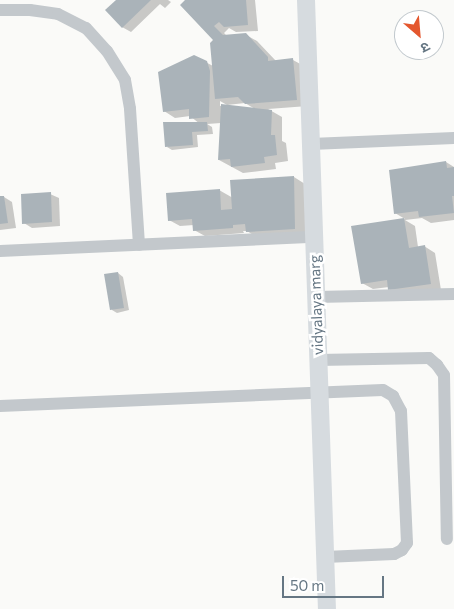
<!DOCTYPE html>
<html>
<head>
<meta charset="utf-8">
<style>
  body { margin:0 }
  #map { position:relative; width:454px; height:609px; overflow:hidden; background:#fafaf8; font-family:Commissioner,"Noto Sans Devanagari",sans-serif }
  div>[style] { position:absolute }
  .shadow>* { inset:0; background:#0003 }
  .building>* { inset:0; background:#aab3b9 }
  .street>* { height:12px; margin:-6px; padding:0 6px; transform-origin:6px; border-radius:6px; background:#c3c8cc }
  .secondary>* { height:18px; margin:-9px; padding:0 9px; transform-origin:9px; border-radius:9px; background:#d6dbdf }
  span { translate:-50% -50%; white-space:nowrap; text-align:center; line-height:1.15; -webkit-text-stroke:5px #fff; paint-order:stroke }
  .street-label { font-size:15px; color:#657683 }
  .north { position:absolute; left:394px; top:10px; width:50px; height:50px; box-sizing:border-box; background:#fff; border:1px solid #c1c8cd; border-radius:50%; rotate:153deg; font-size:14px; font-weight:700; line-height:20px; text-align:center; color:#657683 }
  .north::after { content:''; display:block; margin:auto; width:18px; height:22px; background:#e4572e; clip-path:polygon(50% 0,100% 100%,50% 72%,0 100%) }
  .scale { position:absolute; left:282px; top:576px; width:102px; height:22px; box-sizing:border-box; border:2px solid #657683; border-top:0; padding-left:6px; font-size:15px; line-height:18px; white-space:nowrap; color:#657683; -webkit-text-stroke:4px #fff; paint-order:stroke }
</style>
</head>
<body>
<div id="map">
  <div class="shadow">
    <div style="clip-path:polygon(117px 0,168px 0,171px 2px,165px 8px,160px 4px,131px 32px,122px 27px)"></div>
    <div style="clip-path:polygon(evenodd,187px 0,255px 0,258px 31px,236px 32px,229px 28px,224px 33px,227px 36px,246px 35px,257px 41px,276px 61px,293px 60px,304px 66px,308px 106px,268px 109px,282px 117px,282px 141px,286px 143px,288px 161px,275px 163px,276px 169px,243px 173px,219px 160px,221px 123px,207px 124px,212px 127px,213px 134px,197px 135px,198px 147px,172px 150px,167px 147px,200px 124px,190px 116px,175px 118px,164px 111px,194px 56px,213px 66px,215px 40px,187px 0,220px 101px,227px 105px,245px 103px,255px 109px,220px 106px,220px 101px)"></div>
    <div style="clip-path:polygon(446px 162px,454px 167px,454px 220px,431px 223px,422px 218px,405px 220px,415px 226px,418px 247px,424px 246px,435px 253px,441px 290px,390px 290px,389px 287px,373px 289px,362px 283px,353px 227px,405px 219px,395px 213px)"></div>
    <div style="clip-path:polygon(294px 177px,305px 184px,305px 234px,258px 238px,247px 231px,243px 231px,244px 233px,205px 236px,194px 230px,194px 225px,180px 226px,169px 220px,219px 190px,233px 198px)"></div>
    <div style="clip-path:polygon(50px 194px,59px 198px,60px 226px,32px 228px,24px 223px)"></div>
    <div style="clip-path:polygon(0 197px,4px 197px,12px 202px,16px 228px,0 230px)"></div>
    <div style="clip-path:polygon(118px 273px,123px 277px,129px 310px,117px 313px,112px 310px)"></div>
  </div>
  <div class="building">
    <div style="clip-path:polygon(116px 0,151px 0,122px 28px,105px 10px)"></div>
    <div style="clip-path:polygon(185px 0,246px 0,248px 25px,224px 27px,219px 22px,214px 26px,223px 35px,246px 33px,268px 57px,268px 61px,293px 58px,297px 100px,245px 104px,238px 97px,215px 99px,210px 43px,213px 40px,180px 5px)"></div>
    <div style="clip-path:polygon(194px 55px,207px 61px,210px 71px,209px 117px,189px 119px,189px 109px,163px 112px,158px 72px)"></div>
    <div style="clip-path:polygon(221px 104px,272px 110px,271px 135px,275px 135px,277px 155px,264px 157px,265px 163px,231px 167px,230px 159px,218px 160px)"></div>
    <div style="clip-path:polygon(163px 122px,207px 122px,208px 131px,192px 132px,193px 145px,165px 147px)"></div>
    <div style="clip-path:polygon(446px 161px,447px 168px,454px 167px,454px 196px,452px 196px,454px 213px,419px 217px,418px 211px,394px 214px,389px 170px)"></div>
    <div style="clip-path:polygon(294px 176px,295px 229px,246px 232px,245px 224px,233px 225px,233px 228px,193px 231px,192px 219px,168px 221px,166px 193px,220px 189px,221px 210px,232px 209px,230px 180px)"></div>
    <div style="clip-path:polygon(51px 192px,52px 222px,22px 224px,21px 194px)"></div>
    <div style="clip-path:polygon(0 196px,4px 196px,8px 223px,0 224px)"></div>
    <div style="clip-path:polygon(404px 218px,409px 248px,425px 245px,431px 284px,388px 290px,387px 280px,361px 284px,351px 226px)"></div>
    <div style="clip-path:polygon(118px 272px,124px 308px,110px 310px,104px 274px)"></div>
  </div>
  <div class="street">
    <div style="left:0;top:10px;width:30px"></div>
    <div style="left:30px;top:10px;width:28px;rotate:8deg"></div>
    <div style="left:58px;top:14px;width:31px;rotate:27deg"></div>
    <div style="left:86px;top:28px;width:31px;rotate:48deg"></div>
    <div style="left:107px;top:51px;width:34px;rotate:58deg"></div>
    <div style="left:125px;top:80px;width:29px;rotate:80deg"></div>
    <div style="left:130px;top:109px;width:136px;rotate:86.2deg"></div>
    <div style="left:311px;top:144px;width:143px;rotate:-2.4deg"></div>
    <div style="left:0;top:251px;width:314px;rotate:-2.6deg"></div>
    <div style="left:316px;top:297px;width:138px;rotate:-1.2deg"></div>
    <div style="left:318px;top:360px;width:111px;rotate:-1deg"></div>
    <div style="left:429px;top:358px;width:11px;rotate:41deg"></div>
    <div style="left:437px;top:365px;width:12px;rotate:55deg"></div>
    <div style="left:444px;top:375px;width:164px;rotate:89deg"></div>
    <div style="left:0;top:406px;width:383px;rotate:-2.4deg"></div>
    <div style="left:383px;top:390px;width:12px;rotate:31deg"></div>
    <div style="left:393px;top:396px;width:17px;rotate:62deg"></div>
    <div style="left:401px;top:411px;width:132px;rotate:87.4deg"></div>
    <div style="left:407px;top:543px;width:9px;rotate:126deg"></div>
    <div style="left:402px;top:550px;width:9px;rotate:153deg"></div>
    <div style="left:394px;top:554px;width:69px;rotate:177.5deg"></div>
  </div>
  <div class="secondary">
    <div style="left:306px;top:0;width:609px;rotate:88.03deg"></div>
  </div>
  <div class="street-label">
    <span style="left:316px;top:305px;rotate:-92deg">vidyalaya marg</span>
  </div>
  <div class="north">उ</div>
  <div class="scale">50 m</div>
</div>
</body>
</html>
